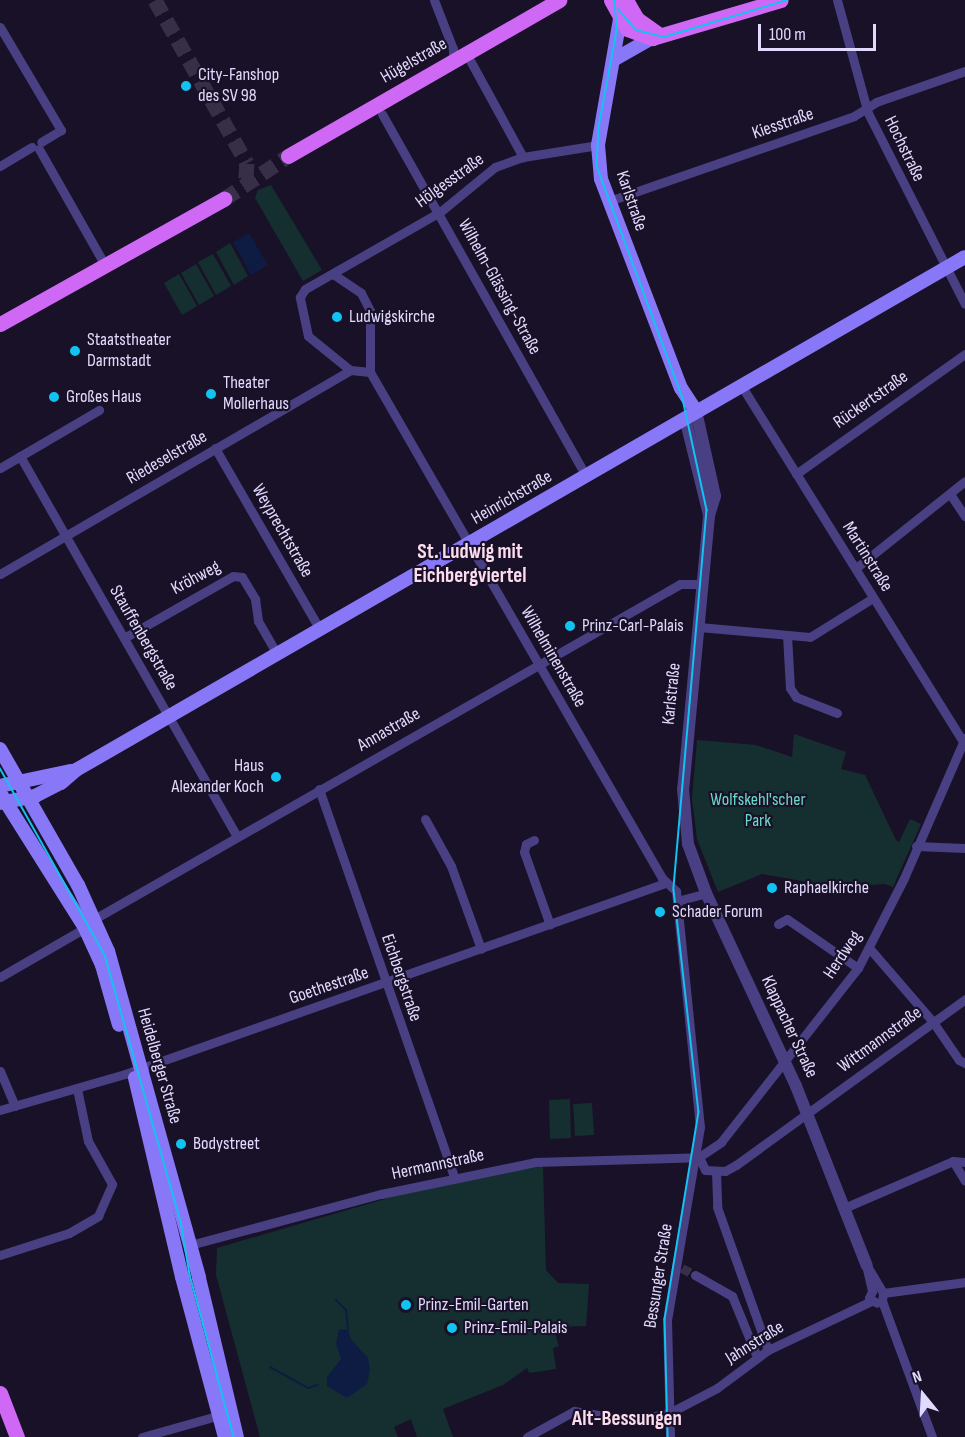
<!DOCTYPE html>
<html>
<head>
<meta charset="utf-8">
<style>
  body { margin:0 }
  #map { position:relative; width:965px; height:1437px; overflow:hidden; background:#181127; font-family:"Sofia Sans Condensed",sans-serif }
  div>[style] { position:absolute }
  .green>* { inset:0; background:#152f31 }
  .water>* { inset:0; background:#0e1c44 }
  .stream>* { height:2px; margin:-1px; padding:0 1px; transform-origin:1px; border-radius:1px; background:#0e1c44 }
  .minor-tunnel>* { height:9px; margin-top:-4.5px; transform-origin:0; background:repeating-linear-gradient(90deg,#362f47 0 9px,transparent 0 13.5px) }
  .primary-tunnel>* { height:15px; margin-top:-7.5px; transform-origin:0; background:repeating-linear-gradient(90deg,#362f47 0 15px,transparent 0 23px) }
  .minor>* { height:9px; margin:-4.5px; padding:0 4.5px; transform-origin:4.5px; border-radius:4.5px; background:#493f83 }
  .tertiary>* { height:12px; margin:-6px; padding:0 6px; transform-origin:6px; border-radius:6px; background:#493f83 }
  .secondary>* { height:14px; margin:-7px; padding:0 7px; transform-origin:7px; border-radius:7px; background:#8877f7 }
  .primary>* { height:15px; margin:-7.5px; padding:0 7.5px; transform-origin:7.5px; border-radius:7.5px; background:#d068f6 }
  .tram>* { height:1.5px; margin:-0.75px; padding:0 0.75px; transform-origin:0.75px; border-radius:0.75px; background:#12c3f1 }
  .dots>* { width:16px; height:16px; translate:-50% -50%; box-sizing:border-box; border:3px solid #181127; border-radius:50% }
  span { translate:-50% -50%; white-space:nowrap; text-align:center; line-height:1.15; -webkit-text-stroke:4.5px #181127; paint-order:stroke }
  .street-label { font-size:18px; color:#e2dafd }
  .poi-label { font-size:18px; color:#e2dafd }
  .left { translate:0 -50%; text-align:left }
  .right { translate:-100% -50%; text-align:right }
  .park-label { font-size:18px; color:#69dac9 }
  .quarter-label { font-size:21px; color:#fddced; font-weight:700 }
  .north { position:absolute; left:893px; top:1365px; width:60px; height:60px; -webkit-text-stroke:4px #181127; paint-order:stroke; rotate:342deg; font-size:16px; font-weight:700; line-height:24px; text-align:center; color:#e2dafd }
  .north::after { content:''; display:block; margin:auto; width:21px; height:27px; background:#e2dafd; clip-path:polygon(50% 0,100% 100%,50% 72%,0 100%) }
  .scale { position:absolute; left:758px; top:24px; width:118px; height:27px; box-sizing:border-box; border:3px solid #e2dafd; border-top:0; padding-left:8px; font-size:18px; line-height:21px; white-space:nowrap; color:#e2dafd; -webkit-text-stroke:4px #181127; paint-order:stroke }
</style>
</head>
<body>
<div id="map">
  <div class="green">
    <div style="clip-path:polygon(271px 185px,322px 270px,303px 281px,255px 198px,258px 190px)"></div>
    <div style="clip-path:polygon(230px 243px,248px 276px,234px 285px,216px 252px)"></div>
    <div style="clip-path:polygon(213px 254px,231px 286px,216px 295px,198px 262px)"></div>
    <div style="clip-path:polygon(196px 264px,214px 296px,199px 305px,181px 273px)"></div>
    <div style="clip-path:polygon(179px 274px,197px 306px,182px 315px,164px 283px)"></div>
    <div style="clip-path:polygon(794px 734px,846px 752px,841px 769px,865px 775px,896px 840px,899px 842px,910px 819px,921px 824px,893px 887px,885px 884px,836px 887px,762px 874px,718px 892px,697px 839px,692px 799px,697px 740px,756px 745px,792px 757px)"></div>
    <div style="clip-path:polygon(570px 1099px,571px 1138px,550px 1139px,549px 1100px)"></div>
    <div style="clip-path:polygon(592px 1103px,594px 1135px,575px 1136px,573px 1104px)"></div>
    <div style="clip-path:polygon(543px 1165px,546px 1270px,558px 1283px,589px 1284px,586px 1326px,553px 1327px,559px 1346px,553px 1348px,556px 1369px,529px 1373px,527px 1368px,503px 1385px,443px 1409px,453px 1437px,417px 1437px,411px 1419px,394px 1427px,398px 1437px,260px 1437px,216px 1275px,217px 1248px,395px 1196px)"></div>
  </div>
  <div class="water">
    <div style="clip-path:polygon(249px 233px,268px 265px,251px 275px,233px 242px)"></div>
    <div style="clip-path:polygon(339px 1329px,348px 1330px,351px 1339px,368px 1358px,370px 1370px,367px 1384px,347px 1398px,327px 1386px,327px 1377px,341px 1359px,336px 1344px)"></div>
  </div>
  <div class="stream">
    <div style="left:336px;top:1300px;width:14px;rotate:45deg"></div>
    <div style="left:346px;top:1310px;width:20px;rotate:84deg"></div>
    <div style="left:270px;top:1367px;width:43px;rotate:28.9deg"></div>
    <div style="left:308px;top:1388px;width:10px;rotate:-17deg"></div>
  </div>
  <div class="minor-tunnel">
    <div style="left:682px;top:1268px;width:15px;rotate:28deg"></div>
  </div>
  <div class="primary-tunnel">
    <div style="left:155px;top:0;width:187px;rotate:60.6deg"></div>
    <div style="left:247px;top:163px;width:21px;rotate:95deg"></div>
    <div style="left:224px;top:199px;width:77px;rotate:-33.9deg"></div>
  </div>
  <div class="minor">
    <div style="left:434px;top:0;width:53px;rotate:68.8deg"></div>
    <div style="left:453px;top:49px;width:12px;rotate:90deg"></div>
    <div style="left:837px;top:0;width:117px;rotate:74.7deg"></div>
    <div style="left:868px;top:113px;width:214px;rotate:63.1deg"></div>
    <div style="left:0;top:27px;width:120px;rotate:59.4deg"></div>
    <div style="left:61px;top:130px;width:23px;rotate:149deg"></div>
    <div style="left:466px;top:53px;width:119px;rotate:61.3deg"></div>
    <div style="left:382px;top:114px;width:416px;rotate:60.6deg"></div>
    <div style="left:39px;top:149px;width:133px;rotate:60.4deg"></div>
    <div style="left:0;top:166px;width:37px;rotate:-31deg"></div>
    <div style="left:609px;top:201px;width:259px;rotate:-19.1deg"></div>
    <div style="left:854px;top:116px;width:26px;rotate:-32deg"></div>
    <div style="left:876px;top:102px;width:94px;rotate:-19.2deg"></div>
    <div style="left:333px;top:274px;width:34px;rotate:34deg"></div>
    <div style="left:361px;top:293px;width:20px;rotate:63deg"></div>
    <div style="left:370px;top:311px;width:61px;rotate:90deg"></div>
    <div style="left:370px;top:372px;width:584px;rotate:60.01deg"></div>
    <div style="left:662px;top:878px;width:19px;rotate:43deg"></div>
    <div style="left:676px;top:891px;width:237px;rotate:84.2deg"></div>
    <div style="left:700px;top:1127px;width:196px;rotate:99.7deg"></div>
    <div style="left:667px;top:1320px;width:117px;rotate:88.5deg"></div>
    <div style="left:370px;top:372px;width:20px;rotate:-174deg"></div>
    <div style="left:350px;top:370px;width:54px;rotate:-141deg"></div>
    <div style="left:308px;top:336px;width:40px;rotate:-102deg"></div>
    <div style="left:300px;top:297px;width:9px;rotate:-58deg"></div>
    <div style="left:305px;top:289px;width:155px;rotate:-29.7deg"></div>
    <div style="left:440px;top:212px;width:71px;rotate:-39.3deg"></div>
    <div style="left:495px;top:167px;width:30px;rotate:-20deg"></div>
    <div style="left:523px;top:157px;width:76px;rotate:-9.1deg"></div>
    <div style="left:741px;top:385px;width:424px;rotate:58.1deg"></div>
    <div style="left:215px;top:448px;width:210px;rotate:60deg"></div>
    <div style="left:20px;top:456px;width:438px;rotate:60.3deg"></div>
    <div style="left:0;top:468px;width:115px;rotate:-30.4deg"></div>
    <div style="left:796px;top:474px;width:207px;rotate:-35.4deg"></div>
    <div style="left:950px;top:494px;width:27px;rotate:56deg"></div>
    <div style="left:856px;top:568px;width:139px;rotate:-38.6deg"></div>
    <div style="left:0;top:574px;width:405px;rotate:-30.2deg"></div>
    <div style="left:699px;top:627px;width:111px;rotate:5.1deg"></div>
    <div style="left:810px;top:637px;width:74px;rotate:-31.8deg"></div>
    <div style="left:787px;top:635px;width:53px;rotate:86.8deg"></div>
    <div style="left:790px;top:688px;width:11px;rotate:56deg"></div>
    <div style="left:796px;top:697px;width:44px;rotate:21.3deg"></div>
    <div style="left:124px;top:638px;width:125px;rotate:-29.6deg"></div>
    <div style="left:233px;top:576px;width:9px;rotate:6deg"></div>
    <div style="left:242px;top:577px;width:26px;rotate:59deg"></div>
    <div style="left:255px;top:599px;width:22px;rotate:82deg"></div>
    <div style="left:258px;top:621px;width:38px;rotate:60deg"></div>
    <div style="left:319px;top:789px;width:411px;rotate:70.8deg"></div>
    <div style="left:425px;top:819px;width:54px;rotate:61deg"></div>
    <div style="left:451px;top:866px;width:88px;rotate:70.1deg"></div>
    <div style="left:534px;top:840px;width:9px;rotate:153deg"></div>
    <div style="left:526px;top:844px;width:8px;rotate:104deg"></div>
    <div style="left:524px;top:852px;width:77px;rotate:70.4deg"></div>
    <div style="left:916px;top:846px;width:49px;rotate:2.3deg"></div>
    <div style="left:677px;top:901px;width:30px;rotate:-15deg"></div>
    <div style="left:96px;top:918px;width:659px;rotate:-29.76deg"></div>
    <div style="left:668px;top:591px;width:14px;rotate:-30deg"></div>
    <div style="left:680px;top:584px;width:23px"></div>
    <div style="left:778px;top:924px;width:10px;rotate:-29deg"></div>
    <div style="left:787px;top:919px;width:86px;rotate:34.6deg"></div>
    <div style="left:870px;top:949px;width:96px;rotate:49.2deg"></div>
    <div style="left:933px;top:1022px;width:46px;rotate:55.6deg"></div>
    <div style="left:959px;top:1060px;width:7px;rotate:27deg"></div>
    <div style="left:0;top:977px;width:98px;rotate:-30deg"></div>
    <div style="left:0;top:1071px;width:38px;rotate:67deg"></div>
    <div style="left:0;top:1110px;width:130px;rotate:-16.1deg"></div>
    <div style="left:125px;top:1074px;width:573px;rotate:-19.48deg"></div>
    <div style="left:699px;top:1157px;width:27px;rotate:-34deg"></div>
    <div style="left:721px;top:1142px;width:221px;rotate:-51.8deg"></div>
    <div style="left:858px;top:968px;width:101px;rotate:-62.9deg"></div>
    <div style="left:904px;top:878px;width:153px;rotate:-66.5deg"></div>
    <div style="left:699px;top:1157px;width:14px;rotate:65deg"></div>
    <div style="left:705px;top:1170px;width:20px;rotate:3deg"></div>
    <div style="left:725px;top:1171px;width:13px;rotate:-29deg"></div>
    <div style="left:736px;top:1165px;width:283px;rotate:-35.9deg"></div>
    <div style="left:953px;top:1161px;width:23px;rotate:59deg"></div>
    <div style="left:716px;top:1171px;width:36px;rotate:88deg"></div>
    <div style="left:717px;top:1207px;width:152px;rotate:70.4deg"></div>
    <div style="left:844px;top:1208px;width:119px;rotate:-23.3deg"></div>
    <div style="left:953px;top:1161px;width:12px;rotate:5deg"></div>
    <div style="left:190px;top:1245px;width:198px;rotate:-15deg"></div>
    <div style="left:381px;top:1194px;width:157px;rotate:-11.7deg"></div>
    <div style="left:535px;top:1162px;width:164px;rotate:-1.7deg"></div>
    <div style="left:0;top:1255px;width:72px;rotate:-17.7deg"></div>
    <div style="left:69px;top:1233px;width:34px;rotate:-30deg"></div>
    <div style="left:98px;top:1216px;width:35px;rotate:-66deg"></div>
    <div style="left:112px;top:1184px;width:49px;rotate:-119.2deg"></div>
    <div style="left:88px;top:1141px;width:53px;rotate:-101.9deg"></div>
    <div style="left:867px;top:1266px;width:31px;rotate:59deg"></div>
    <div style="left:883px;top:1293px;width:8px;rotate:97deg"></div>
    <div style="left:882px;top:1301px;width:145px;rotate:69.8deg"></div>
    <div style="left:867px;top:1269px;width:23px;rotate:77deg"></div>
    <div style="left:872px;top:1291px;width:8px;rotate:113deg"></div>
    <div style="left:869px;top:1298px;width:9px;rotate:32deg"></div>
    <div style="left:695px;top:1275px;width:43px;rotate:29.6deg"></div>
    <div style="left:732px;top:1296px;width:66px;rotate:67.7deg"></div>
    <div style="left:883px;top:1293px;width:83px;rotate:-7.6deg"></div>
    <div style="left:142px;top:1437px;width:85px;rotate:-15.7deg"></div>
    <div style="left:527px;top:1437px;width:54px;rotate:-29deg"></div>
    <div style="left:574px;top:1411px;width:62px;rotate:9.3deg"></div>
    <div style="left:635px;top:1421px;width:37px;rotate:-14deg"></div>
    <div style="left:671px;top:1412px;width:52px;rotate:-27.6deg"></div>
    <div style="left:717px;top:1388px;width:64px;rotate:-36.7deg"></div>
    <div style="left:768px;top:1350px;width:114px;rotate:-25.4deg"></div>
  </div>
  <div class="tertiary">
    <div style="left:696px;top:411px;width:87px;rotate:77.4deg"></div>
    <div style="left:715px;top:496px;width:21px;rotate:107deg"></div>
    <div style="left:709px;top:516px;width:274px;rotate:95.4deg"></div>
    <div style="left:683px;top:789px;width:55px;rotate:84.8deg"></div>
    <div style="left:688px;top:844px;width:52px;rotate:69.8deg"></div>
    <div style="left:706px;top:893px;width:213px;rotate:65deg"></div>
    <div style="left:796px;top:1086px;width:193px;rotate:68.5deg"></div>
    <div style="left:685px;top:418px;width:100px;rotate:76.1deg"></div>
  </div>
  <div class="secondary">
    <div style="left:620px;top:19px;width:128px;rotate:99.9deg"></div>
    <div style="left:598px;top:145px;width:34px;rotate:85deg"></div>
    <div style="left:601px;top:179px;width:224px;rotate:69.1deg"></div>
    <div style="left:681px;top:388px;width:27px;rotate:57deg"></div>
    <div style="left:615px;top:59px;width:43px;rotate:-29.6deg"></div>
    <div style="left:0;top:749px;width:157px;rotate:60.2deg"></div>
    <div style="left:78px;top:885px;width:72px;rotate:65.6deg"></div>
    <div style="left:108px;top:951px;width:339px;rotate:74.4deg"></div>
    <div style="left:199px;top:1278px;width:163px;rotate:76.6deg"></div>
    <div style="left:0;top:786px;width:73px;rotate:-11.9deg"></div>
    <div style="left:2px;top:796px;width:156px;rotate:57.8deg"></div>
    <div style="left:85px;top:928px;width:41px;rotate:65.3deg"></div>
    <div style="left:102px;top:965px;width:62px;rotate:74.2deg"></div>
    <div style="left:0;top:803px;width:36px;rotate:-11deg"></div>
    <div style="left:35px;top:796px;width:29px;rotate:-27deg"></div>
    <div style="left:61px;top:783px;width:20px;rotate:-41deg"></div>
    <div style="left:76px;top:770px;width:1026px;rotate:-29.99deg"></div>
    <div style="left:135px;top:1078px;width:204px;rotate:76.7deg"></div>
    <div style="left:182px;top:1277px;width:166px;rotate:75deg"></div>
  </div>
  <div class="primary">
    <div style="left:611px;top:0;width:33px;rotate:61deg"></div>
    <div style="left:627px;top:29px;width:27px;rotate:20deg"></div>
    <div style="left:652px;top:38px;width:134px;rotate:-16.4deg"></div>
    <div style="left:626px;top:0;width:22px;rotate:60deg"></div>
    <div style="left:637px;top:19px;width:28px;rotate:35deg"></div>
    <div style="left:288px;top:156px;width:313px;rotate:-29.9deg"></div>
    <div style="left:0;top:324px;width:257px;rotate:-29.2deg"></div>
    <div style="left:0;top:1393px;width:47px;rotate:68.9deg"></div>
  </div>
  <div class="tram">
    <div style="left:615px;top:0;width:31px;rotate:86deg"></div>
    <div style="left:617px;top:31px;width:98px;rotate:100.6deg"></div>
    <div style="left:599px;top:127px;width:39px;rotate:93deg"></div>
    <div style="left:597px;top:166px;width:248px;rotate:69.7deg"></div>
    <div style="left:683px;top:399px;width:114px;rotate:77.8deg"></div>
    <div style="left:707px;top:510px;width:381px;rotate:95deg"></div>
    <div style="left:674px;top:890px;width:223px;rotate:83.6deg"></div>
    <div style="left:699px;top:1112px;width:210px;rotate:99.3deg"></div>
    <div style="left:665px;top:1319px;width:118px;rotate:88.5deg"></div>
    <div style="left:618px;top:9px;width:28px;rotate:49deg"></div>
    <div style="left:636px;top:30px;width:29px;rotate:14deg"></div>
    <div style="left:664px;top:37px;width:128px;rotate:-16.7deg"></div>
    <div style="left:0;top:768px;width:214px;rotate:60.7deg"></div>
    <div style="left:105px;top:955px;width:277px;rotate:74.1deg"></div>
    <div style="left:181px;top:1221px;width:55px;rotate:80.5deg"></div>
    <div style="left:190px;top:1275px;width:168px;rotate:74.8deg"></div>
  </div>
  <div class="dots">
    <div style="left:186px;top:86px;background:#12c3f1"></div>
    <div style="left:337px;top:317px;background:#12c3f1"></div>
    <div style="left:75px;top:351px;background:#12c3f1"></div>
    <div style="left:211px;top:394px;background:#12c3f1"></div>
    <div style="left:54px;top:397px;background:#12c3f1"></div>
    <div style="left:570px;top:626px;background:#12c3f1"></div>
    <div style="left:276px;top:777px;background:#12c3f1"></div>
    <div style="left:772px;top:888px;background:#12c3f1"></div>
    <div style="left:660px;top:912px;background:#12c3f1"></div>
    <div style="left:181px;top:1144px;background:#12c3f1"></div>
    <div style="left:406px;top:1305px;background:#12c3f1"></div>
    <div style="left:452px;top:1328px;background:#12c3f1"></div>
  </div>
  <div class="street-label">
    <span style="left:414px;top:61px;rotate:-30deg">Hügelstraße</span>
    <span style="left:783px;top:124px;rotate:-19deg">Kiesstraße</span>
    <span style="left:904px;top:149px;rotate:64deg">Hochstraße</span>
    <span style="left:450px;top:181px;rotate:-36deg">Hölgesstraße</span>
    <span style="left:631px;top:201px;rotate:71deg">Karlstraße</span>
    <span style="left:499px;top:287px;rotate:61deg">Wilhelm-Glässing-Straße</span>
    <span style="left:871px;top:400px;rotate:-35deg">Rückertstraße</span>
    <span style="left:167px;top:458px;rotate:-30deg">Riedeselstraße</span>
    <span style="left:512px;top:498px;rotate:-30deg">Heinrichstraße</span>
    <span style="left:282px;top:531px;rotate:60deg">Weyprechtstraße</span>
    <span style="left:867px;top:557px;rotate:58deg">Martinstraße</span>
    <span style="left:196px;top:578px;rotate:-28deg">Kröhweg</span>
    <span style="left:143px;top:638px;rotate:60deg">Stauffenbergstraße</span>
    <span style="left:553px;top:657px;rotate:60deg">Wilhelminenstraße</span>
    <span style="left:672px;top:694px;rotate:-84deg">Karlstraße</span>
    <span style="left:389px;top:730px;rotate:-30deg">Annastraße</span>
    <span style="left:843px;top:955px;rotate:-56deg">Herdweg</span>
    <span style="left:401px;top:978px;rotate:71deg">Eichbergstraße</span>
    <span style="left:329px;top:986px;rotate:-19deg">Goethestraße</span>
    <span style="left:789px;top:1027px;rotate:65deg">Klappacher Straße</span>
    <span style="left:880px;top:1040px;rotate:-36deg">Wittmannstraße</span>
    <span style="left:159px;top:1066px;rotate:74deg">Heidelberger Straße</span>
    <span style="left:438px;top:1165px;rotate:-12deg">Hermannstraße</span>
    <span style="left:659px;top:1276px;rotate:-81deg">Bessunger Straße</span>
    <span style="left:755px;top:1343px;rotate:-32deg">Jahnstraße</span>
  </div>
  <div class="poi-label">
    <span class="left" style="left:198px;top:86px">City-Fanshop<br>des SV 98</span>
    <span class="left" style="left:349px;top:317px">Ludwigskirche</span>
    <span class="left" style="left:87px;top:351px">Staatstheater<br>Darmstadt</span>
    <span class="left" style="left:223px;top:394px">Theater<br>Mollerhaus</span>
    <span class="left" style="left:66px;top:397px">Großes Haus</span>
    <span class="left" style="left:582px;top:626px">Prinz-Carl-Palais</span>
    <span class="right" style="left:264px;top:777px">Haus<br>Alexander Koch</span>
    <span class="left" style="left:784px;top:888px">Raphaelkirche</span>
    <span class="left" style="left:672px;top:912px">Schader Forum</span>
    <span class="left" style="left:193px;top:1144px">Bodystreet</span>
    <span class="left" style="left:418px;top:1305px">Prinz-Emil-Garten</span>
    <span class="left" style="left:464px;top:1328px">Prinz-Emil-Palais</span>
  </div>
  <div class="park-label">
    <span style="left:758px;top:811px">Wolfskehl'scher<br>Park</span>
  </div>
  <div class="quarter-label">
    <span style="left:470px;top:564px">St. Ludwig mit<br>Eichbergviertel</span>
    <span style="left:627px;top:1419px">Alt-Bessungen</span>
  </div>
  <div class="north">N</div>
  <div class="scale">100 m</div>
</div>
</body>
</html>
